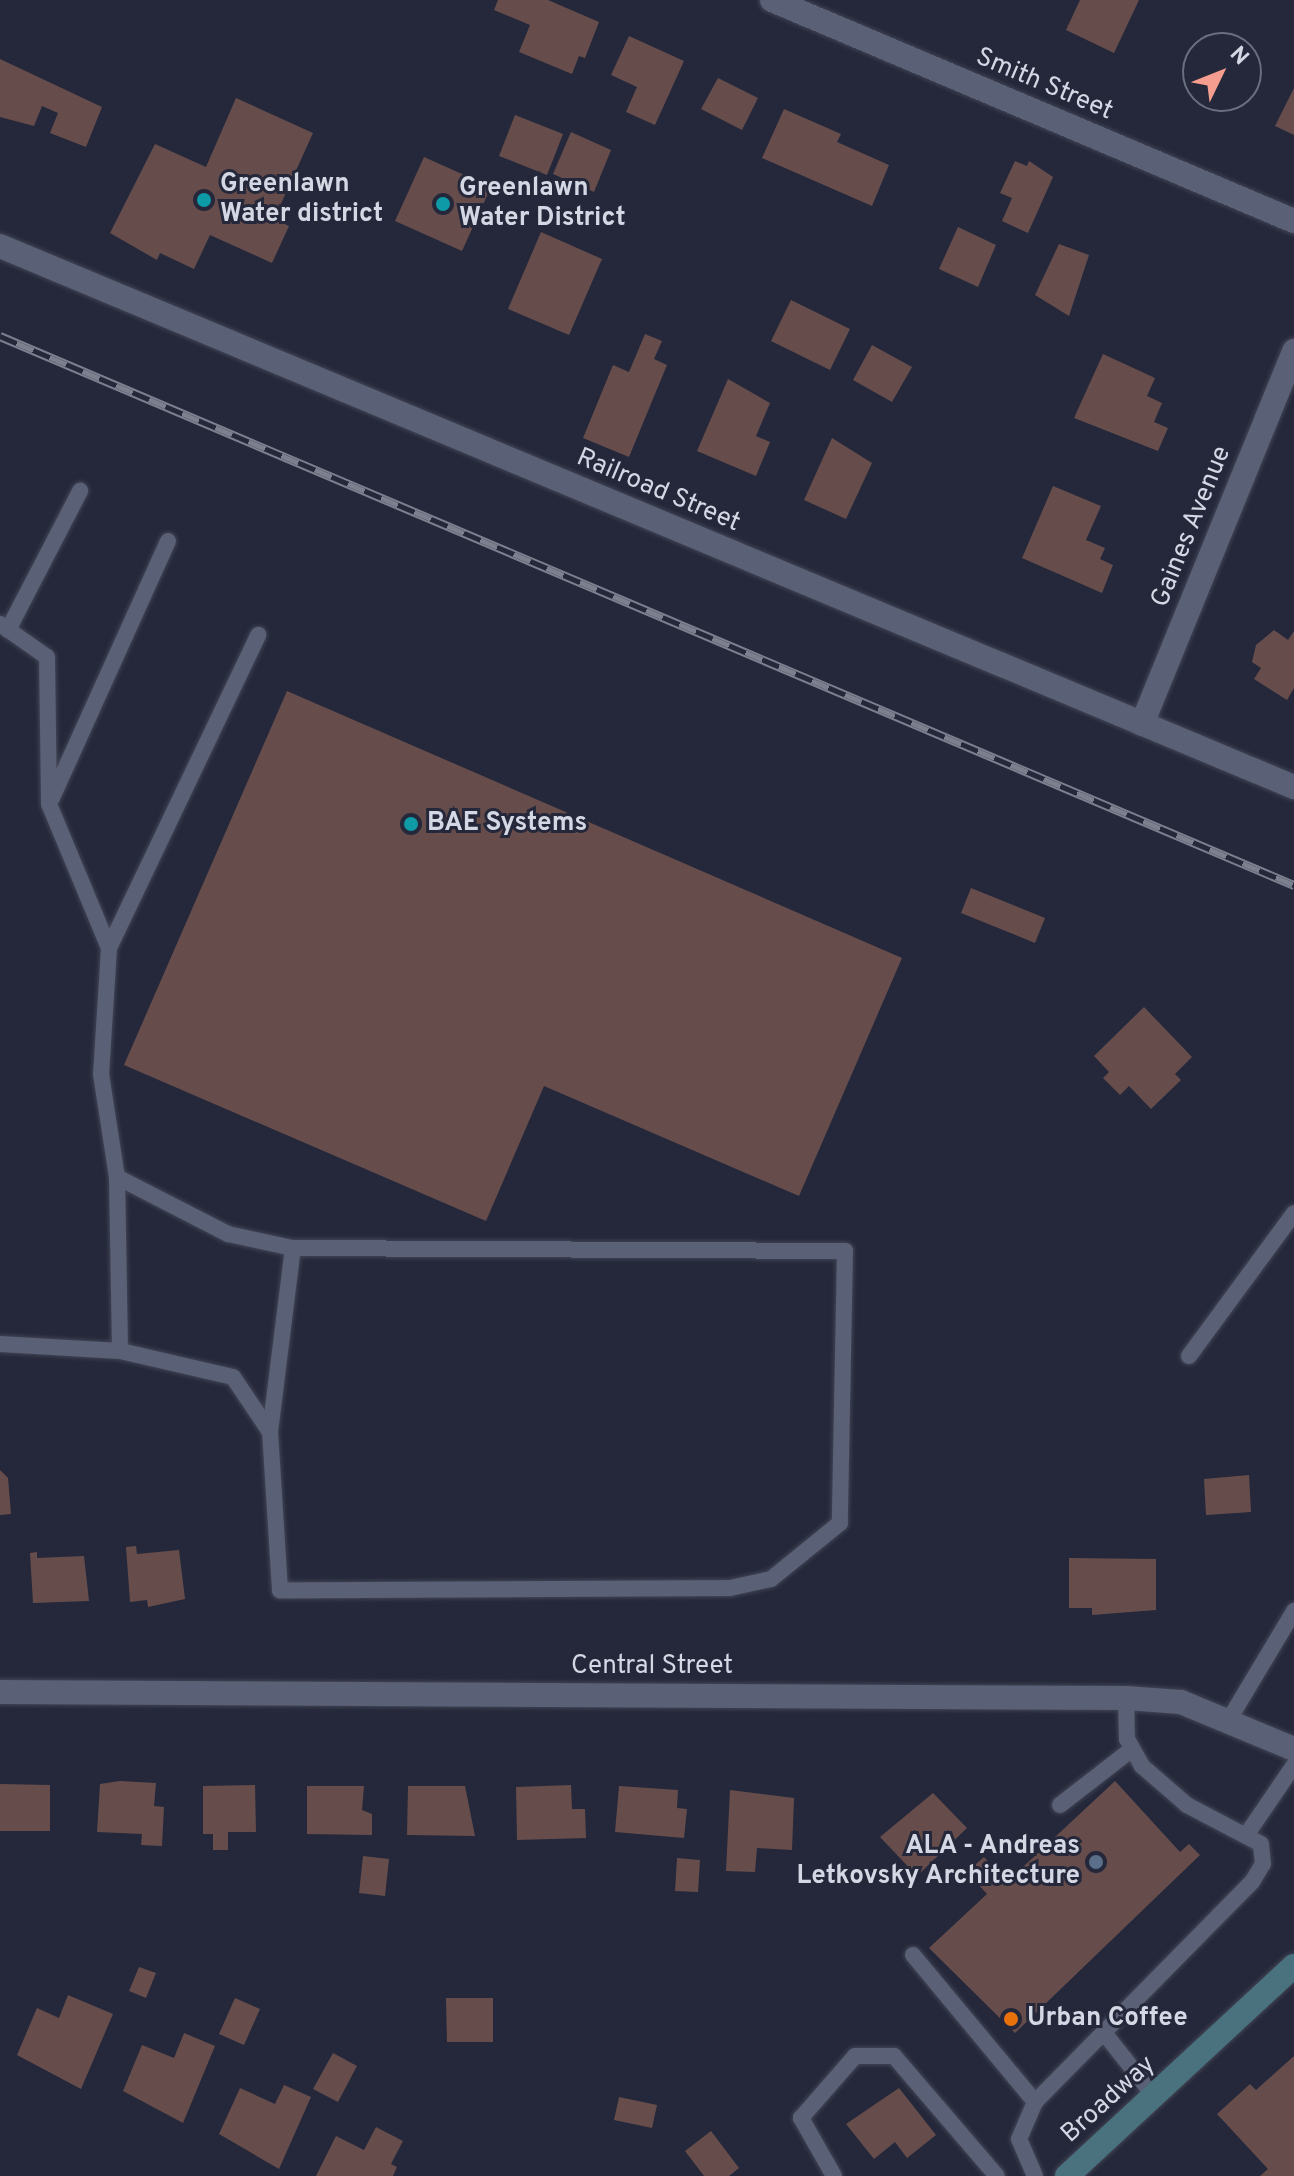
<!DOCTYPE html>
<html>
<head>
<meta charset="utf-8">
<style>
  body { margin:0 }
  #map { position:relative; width:1294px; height:2176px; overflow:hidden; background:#24283a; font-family:Overpass,sans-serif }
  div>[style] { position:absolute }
  .building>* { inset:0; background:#664d4c }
  .roads { filter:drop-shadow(0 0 2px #414454) drop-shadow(0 0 2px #414454) }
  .lane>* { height:16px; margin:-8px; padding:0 8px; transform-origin:8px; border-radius:8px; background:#5a6075 }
  .street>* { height:24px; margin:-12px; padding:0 12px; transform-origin:12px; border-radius:12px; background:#5a6075 }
  .secondary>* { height:24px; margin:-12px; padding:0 12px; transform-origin:12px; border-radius:12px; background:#49727e }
  .rail>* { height:9px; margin-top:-4.5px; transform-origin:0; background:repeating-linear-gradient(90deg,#24283a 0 18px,#7b7f8e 0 36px); box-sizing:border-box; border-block:2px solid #7b7f8e }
  .dots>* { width:22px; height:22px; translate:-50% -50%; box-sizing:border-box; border:4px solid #24283a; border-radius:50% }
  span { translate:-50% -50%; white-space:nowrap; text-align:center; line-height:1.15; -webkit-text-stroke:6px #24283a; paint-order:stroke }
  .street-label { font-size:26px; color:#d4d7e4 }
  .poi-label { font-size:26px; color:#d4d7e4; font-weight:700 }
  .left { translate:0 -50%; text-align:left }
  .right { translate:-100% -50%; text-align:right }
  .north { position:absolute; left:1182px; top:32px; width:80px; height:80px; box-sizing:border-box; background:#24283a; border:2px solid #6a6e7e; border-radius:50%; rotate:47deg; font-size:22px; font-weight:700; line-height:32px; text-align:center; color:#d4d7e4 }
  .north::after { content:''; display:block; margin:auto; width:28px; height:36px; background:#f59d8e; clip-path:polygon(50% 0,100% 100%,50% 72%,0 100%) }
</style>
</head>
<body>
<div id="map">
  <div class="building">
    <div style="clip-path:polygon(498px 0,548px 0,599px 22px,585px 58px,579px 56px,572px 74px,519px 52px,530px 25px,494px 10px)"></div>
    <div style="clip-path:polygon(1080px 0,1139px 0,1114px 53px,1066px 30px)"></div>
    <div style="clip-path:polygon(629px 36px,684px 61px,655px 125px,626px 112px,637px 87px,611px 75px)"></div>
    <div style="clip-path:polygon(0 59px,102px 107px,86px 147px,50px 133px,58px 113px,42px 106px,34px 126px,0 117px)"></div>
    <div style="clip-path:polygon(718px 78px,758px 98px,742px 130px,701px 109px)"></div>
    <div style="clip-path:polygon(1294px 88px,1294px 135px,1275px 126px)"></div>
    <div style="clip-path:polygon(236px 98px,313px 133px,274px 219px,289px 226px,272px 263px,210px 235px,194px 269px,160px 253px,157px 260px,110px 233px,155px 144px,206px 167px)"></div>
    <div style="clip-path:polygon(784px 109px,841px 134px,837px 142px,889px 165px,872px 206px,762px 158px)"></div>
    <div style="clip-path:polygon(515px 115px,563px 134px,547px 175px,499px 156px)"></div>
    <div style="clip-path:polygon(571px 132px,611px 150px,594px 192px,553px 174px)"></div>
    <div style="clip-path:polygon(424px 157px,491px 187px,462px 251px,395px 221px)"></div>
    <div style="clip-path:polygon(1015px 161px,1027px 166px,1029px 161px,1053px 177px,1028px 233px,1002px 221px,1012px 198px,1000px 193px)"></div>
    <div style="clip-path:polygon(958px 227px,996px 245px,978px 287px,939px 269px)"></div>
    <div style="clip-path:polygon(541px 232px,602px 259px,569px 335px,508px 309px)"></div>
    <div style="clip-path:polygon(1059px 244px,1089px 255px,1069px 316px,1035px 295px)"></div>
    <div style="clip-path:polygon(791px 300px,850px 329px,830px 370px,771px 341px)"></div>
    <div style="clip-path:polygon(645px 334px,662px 341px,654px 359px,667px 365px,629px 457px,583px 438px,613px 365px,629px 372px)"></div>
    <div style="clip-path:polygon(872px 345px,912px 367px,892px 402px,853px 380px)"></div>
    <div style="clip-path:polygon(1103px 354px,1155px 378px,1147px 396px,1162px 403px,1154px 422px,1168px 428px,1158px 451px,1074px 418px)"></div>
    <div style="clip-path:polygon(728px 379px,770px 403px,756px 436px,770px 442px,756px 476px,697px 451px)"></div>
    <div style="clip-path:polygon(832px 438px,872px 463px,846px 519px,804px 500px)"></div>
    <div style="clip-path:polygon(1053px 486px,1101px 506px,1086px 540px,1105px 548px,1100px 559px,1113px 565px,1102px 593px,1022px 558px)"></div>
    <div style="clip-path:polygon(1274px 630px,1288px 640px,1294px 631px,1294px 688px,1287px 700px,1254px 679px,1261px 668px,1252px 662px,1256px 645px)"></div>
    <div style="clip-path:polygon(287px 691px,902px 958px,799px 1196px,544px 1086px,486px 1221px,124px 1065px)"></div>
    <div style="clip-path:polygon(971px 888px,1045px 918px,1035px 943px,961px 913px)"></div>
    <div style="clip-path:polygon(1144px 1007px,1192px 1057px,1175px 1074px,1181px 1080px,1151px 1109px,1129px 1086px,1120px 1095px,1103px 1078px,1109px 1072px,1094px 1056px)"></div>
    <div style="clip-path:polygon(0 1470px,8px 1478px,11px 1514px,0 1515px)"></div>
    <div style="clip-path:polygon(1249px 1475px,1251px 1512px,1206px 1515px,1204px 1479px)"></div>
    <div style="clip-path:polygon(136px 1546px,137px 1554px,179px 1550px,185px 1599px,148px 1607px,147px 1600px,130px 1602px,126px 1547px)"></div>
    <div style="clip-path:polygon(37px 1552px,37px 1558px,84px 1556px,89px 1601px,33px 1603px,30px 1553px)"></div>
    <div style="clip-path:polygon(1069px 1558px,1156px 1559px,1156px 1610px,1092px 1615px,1092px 1608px,1069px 1608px)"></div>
    <div style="clip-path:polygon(120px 1781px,156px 1783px,154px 1806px,164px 1807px,162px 1846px,141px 1845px,142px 1834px,97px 1832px,100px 1784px)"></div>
    <div style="clip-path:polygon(1115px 1781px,1180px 1852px,1189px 1844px,1200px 1855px,1015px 2033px,929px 1948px,987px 1894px,967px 1872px,984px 1857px,1007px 1882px)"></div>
    <div style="clip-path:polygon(0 1784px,50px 1785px,50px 1831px,0 1831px)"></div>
    <div style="clip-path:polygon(255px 1785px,256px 1832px,228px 1832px,228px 1850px,213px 1850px,213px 1834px,203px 1834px,203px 1786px)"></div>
    <div style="clip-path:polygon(571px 1785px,572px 1809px,585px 1809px,586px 1838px,517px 1840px,516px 1787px)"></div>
    <div style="clip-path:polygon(307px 1786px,364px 1786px,362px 1810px,372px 1814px,372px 1835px,307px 1834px)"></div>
    <div style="clip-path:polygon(408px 1786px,465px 1786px,475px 1836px,407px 1835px)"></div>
    <div style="clip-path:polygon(619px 1786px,678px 1790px,677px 1808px,687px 1809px,684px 1838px,615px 1832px)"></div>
    <div style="clip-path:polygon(730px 1790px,794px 1798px,792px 1850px,757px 1848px,755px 1872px,726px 1871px)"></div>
    <div style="clip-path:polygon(933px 1793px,967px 1828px,917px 1876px,880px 1837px)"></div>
    <div style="clip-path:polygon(363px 1856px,389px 1859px,385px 1896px,359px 1893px)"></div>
    <div style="clip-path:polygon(677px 1858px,700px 1860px,698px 1892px,675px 1891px)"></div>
    <div style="clip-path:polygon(139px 1967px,156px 1973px,146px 1998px,129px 1991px)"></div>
    <div style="clip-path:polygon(68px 1995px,113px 2014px,81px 2089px,17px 2055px,37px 2008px,59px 2018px)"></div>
    <div style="clip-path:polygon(235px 1998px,260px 2009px,244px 2045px,219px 2034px)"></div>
    <div style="clip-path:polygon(446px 1998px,493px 1998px,493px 2042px,447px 2042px)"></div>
    <div style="clip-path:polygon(184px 2033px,215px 2046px,183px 2123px,123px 2091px,142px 2045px,174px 2058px)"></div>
    <div style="clip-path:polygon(333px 2053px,357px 2066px,338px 2102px,313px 2089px)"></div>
    <div style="clip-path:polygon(1294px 2056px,1294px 2176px,1260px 2176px,1268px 2169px,1217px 2114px,1250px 2084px,1256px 2090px)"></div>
    <div style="clip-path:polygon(284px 2085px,311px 2097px,279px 2169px,219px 2134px,240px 2088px,275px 2104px)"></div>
    <div style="clip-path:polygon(899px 2088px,936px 2135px,907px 2158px,895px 2142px,874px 2159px,846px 2124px)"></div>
    <div style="clip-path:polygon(619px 2097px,657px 2105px,652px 2128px,614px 2120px)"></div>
    <div style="clip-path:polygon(376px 2127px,403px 2141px,391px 2164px,397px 2167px,393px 2176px,316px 2176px,336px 2136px,364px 2150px)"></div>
    <div style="clip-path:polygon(711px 2131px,739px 2168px,729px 2176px,704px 2176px,685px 2151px)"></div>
  </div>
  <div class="roads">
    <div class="lane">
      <div style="left:0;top:624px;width:57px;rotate:35.1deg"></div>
      <div style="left:47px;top:657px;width:147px;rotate:89.2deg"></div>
      <div style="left:49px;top:804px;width:156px;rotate:67.4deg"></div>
      <div style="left:109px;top:948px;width:126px;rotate:93.6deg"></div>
      <div style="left:101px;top:1074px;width:104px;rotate:81.2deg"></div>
      <div style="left:117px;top:1177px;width:125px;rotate:27.2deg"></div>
      <div style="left:228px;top:1234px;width:66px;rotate:12.2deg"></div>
      <div style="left:293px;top:1248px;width:552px;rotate:0.31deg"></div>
      <div style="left:845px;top:1251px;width:272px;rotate:91.1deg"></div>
      <div style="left:840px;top:1523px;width:89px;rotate:140.9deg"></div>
      <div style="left:771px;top:1579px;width:42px;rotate:167.6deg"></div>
      <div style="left:730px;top:1588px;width:450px;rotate:179.7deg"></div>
      <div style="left:280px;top:1590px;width:158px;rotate:-93.6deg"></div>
      <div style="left:270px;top:1432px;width:66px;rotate:-123.9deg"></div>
      <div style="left:233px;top:1377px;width:116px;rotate:-167deg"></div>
      <div style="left:120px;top:1351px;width:120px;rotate:-176.7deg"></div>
      <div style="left:8px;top:630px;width:157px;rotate:-62.6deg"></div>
      <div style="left:52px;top:798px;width:282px;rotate:-65.7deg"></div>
      <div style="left:109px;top:948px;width:347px;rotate:-64.5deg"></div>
      <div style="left:117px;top:1177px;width:174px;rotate:89deg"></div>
      <div style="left:1189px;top:1356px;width:177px;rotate:-53.7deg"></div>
      <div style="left:270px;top:1432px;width:185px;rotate:-82.9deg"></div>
      <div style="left:1230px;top:1718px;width:125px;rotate:-59.1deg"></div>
      <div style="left:1060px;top:1805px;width:90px;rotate:-37.8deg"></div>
      <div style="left:1247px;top:1834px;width:83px;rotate:-55.7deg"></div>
      <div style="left:913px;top:1955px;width:191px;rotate:50.3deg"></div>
      <div style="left:1035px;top:2102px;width:309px;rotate:-45.4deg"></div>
      <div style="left:1252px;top:1882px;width:21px;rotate:-59deg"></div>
      <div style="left:1263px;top:1864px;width:20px;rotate:-96deg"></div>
      <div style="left:1261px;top:1844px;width:84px;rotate:-152.2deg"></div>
      <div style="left:1187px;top:1805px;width:60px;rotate:-139.1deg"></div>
      <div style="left:1142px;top:1766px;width:31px;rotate:-119deg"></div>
      <div style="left:1127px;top:1739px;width:41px;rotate:-91.4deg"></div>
      <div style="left:1105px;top:2034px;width:80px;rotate:51.6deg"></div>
      <div style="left:1035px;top:2102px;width:40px;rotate:113.4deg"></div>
      <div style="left:1019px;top:2139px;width:40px;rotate:66.6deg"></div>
      <div style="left:834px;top:2176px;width:67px;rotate:-119.6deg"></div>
      <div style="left:801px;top:2118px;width:82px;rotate:-48.9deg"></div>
      <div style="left:855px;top:2056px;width:39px"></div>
      <div style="left:894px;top:2056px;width:158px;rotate:49.4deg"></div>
    </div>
    <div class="street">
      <div style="left:772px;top:0;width:567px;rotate:22.95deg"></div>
      <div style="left:0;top:246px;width:1403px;rotate:22.69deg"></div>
      <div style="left:1142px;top:724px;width:403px;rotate:-67.8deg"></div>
      <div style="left:0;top:1692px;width:1126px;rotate:0.31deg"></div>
      <div style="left:1126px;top:1698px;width:55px;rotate:4.2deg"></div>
      <div style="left:1181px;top:1702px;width:122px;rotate:22.6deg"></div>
    </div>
    <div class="secondary">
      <div style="left:1067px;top:2176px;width:309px;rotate:-42.8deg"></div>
    </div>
  </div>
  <div class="rail">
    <div style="left:0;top:336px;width:1406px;rotate:22.99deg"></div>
  </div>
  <div class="dots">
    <div style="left:204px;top:200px;background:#0f9aa8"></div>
    <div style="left:443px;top:204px;background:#0f9aa8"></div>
    <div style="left:411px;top:824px;background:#0f9aa8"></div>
    <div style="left:1096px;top:1862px;background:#5c6f8a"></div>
    <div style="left:1011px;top:2019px;background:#e8710a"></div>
  </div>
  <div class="street-label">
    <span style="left:1044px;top:85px;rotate:23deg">Smith Street</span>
    <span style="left:658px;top:491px;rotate:23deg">Railroad Street</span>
    <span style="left:1192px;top:527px;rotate:-68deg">Gaines Avenue</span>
    <span style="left:652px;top:1667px">Central Street</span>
    <span style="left:1109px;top:2100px;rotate:-42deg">Broadway</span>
  </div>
  <div class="poi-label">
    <span class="left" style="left:220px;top:200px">Greenlawn<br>Water district</span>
    <span class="left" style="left:459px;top:204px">Greenlawn<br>Water District</span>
    <span class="left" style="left:427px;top:824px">BAE Systems</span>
    <span class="right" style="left:1080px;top:1862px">ALA - Andreas<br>Letkovsky Architecture</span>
    <span class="left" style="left:1027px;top:2019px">Urban Coffee</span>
  </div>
  <div class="north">N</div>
</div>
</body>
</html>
